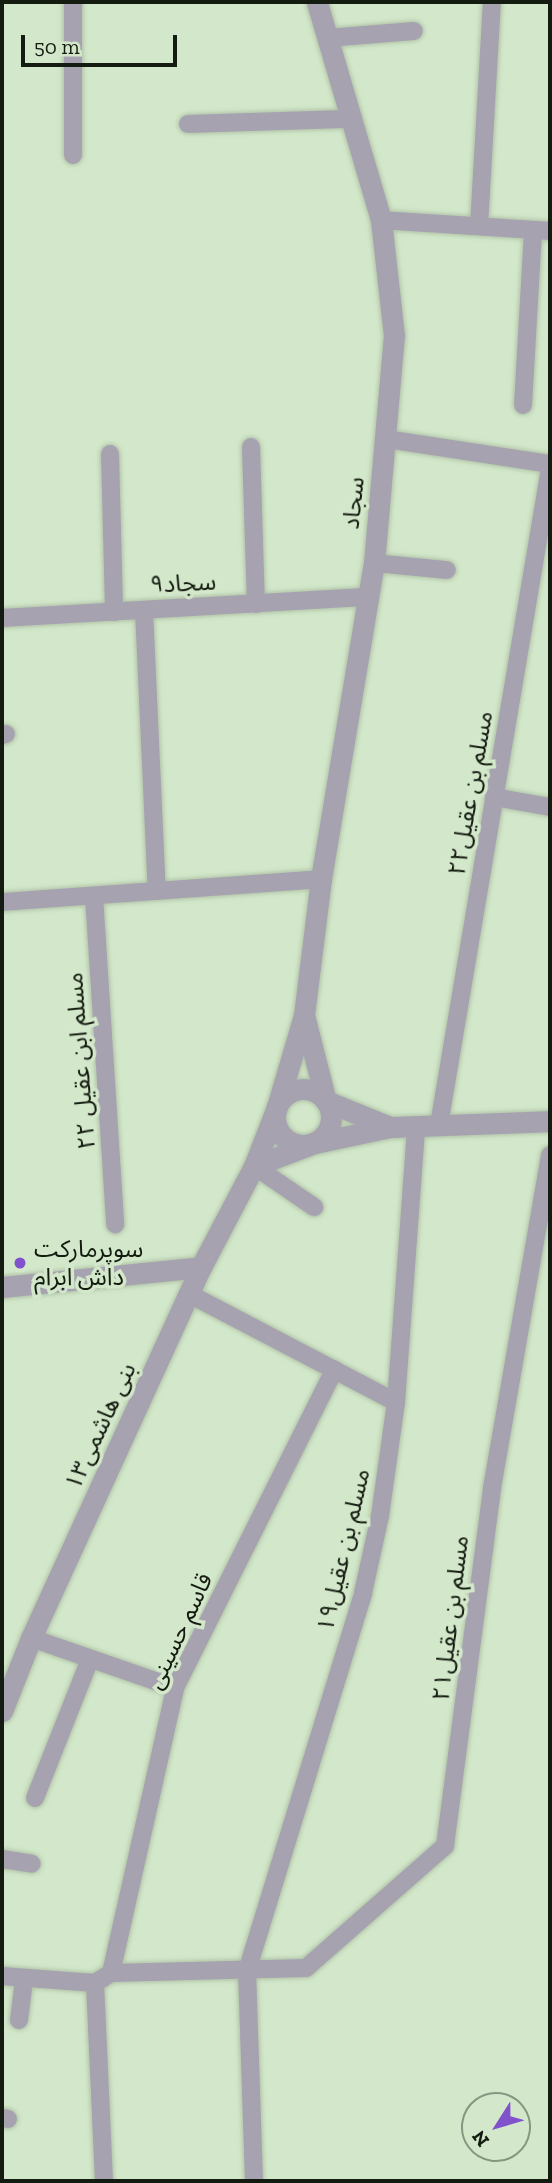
<!DOCTYPE html>
<html>
<head>
<meta charset="utf-8">
<style>
  body { margin:0 }
  #map { position:relative; width:552px; height:2183px; overflow:hidden; background:#d3e8ca; font-family:"Zilla Slab","Noto Sans Arabic",serif }
  div>[style] { position:absolute }
  .roads { filter:drop-shadow(0 0 2px #b1c3a9) drop-shadow(0 0 2px #b1c3a9) }
  .minor>* { height:18px; margin:-9px; padding:0 9px; transform-origin:9px; border-radius:9px; background:#a6a2b0 }
  .tertiary>* { height:21px; margin:-10.5px; padding:0 10.5px; transform-origin:10.5px; border-radius:10.5px; background:#a6a2b0 }
  .tertiary>.ring { margin:-10.5px; padding:0; box-sizing:content-box; background:none; border:21px solid #a6a2b0; border-radius:50% }
  .dots>* { width:19px; height:19px; translate:-50% -50%; box-sizing:border-box; border:4px solid #d3e8ca; border-radius:50% }
  span { translate:-50% -50%; white-space:nowrap; text-align:center; line-height:1.15; -webkit-text-stroke:7px #d3e8ca; paint-order:stroke }
  .street-label { font-size:24px; color:#141b10 }
  .poi-label { font-size:24px; color:#141b10 }
  .left { translate:0 -50%; text-align:left }
  .frame { position:absolute; inset:0; border:4px solid #141b10; pointer-events:none }
  .north { position:absolute; left:461px; top:2092px; width:70px; height:70px; box-sizing:border-box; background:#d3e8ca; border:2px solid #879680; border-radius:50%; rotate:233deg; font-size:19px; font-weight:700; line-height:28px; text-align:center; color:#141b10 }
  .north::after { content:''; display:block; margin:auto; width:24px; height:32px; background:#8052cb; clip-path:polygon(50% 0,100% 100%,50% 72%,0 100%) }
  .scale { position:absolute; left:21px; top:35px; width:156px; height:32px; box-sizing:border-box; border:4px solid #141b10; border-top:0; padding-left:9px; font-size:21px; line-height:24px; white-space:nowrap; color:#141b10; -webkit-text-stroke:5px #d3e8ca; paint-order:stroke }
</style>
</head>
<body>
<div id="map">
  <div class="roads">
    <div class="minor">
      <div style="left:327px;top:38px;width:87px;rotate:-4.6deg"></div>
      <div style="left:188px;top:124px;width:163px;rotate:-1.8deg"></div>
      <div style="left:73px;top:155px;width:153px;rotate:-90deg"></div>
      <div style="left:381px;top:220px;width:169px;rotate:3.7deg"></div>
      <div style="left:479px;top:226px;width:224px;rotate:-86.7deg"></div>
      <div style="left:523px;top:405px;width:175px;rotate:-86.7deg"></div>
      <div style="left:386px;top:439px;width:166px;rotate:8.7deg"></div>
      <div style="left:251px;top:447px;width:157px;rotate:88.2deg"></div>
      <div style="left:110px;top:454px;width:158px;rotate:88.5deg"></div>
      <div style="left:374px;top:563px;width:73px;rotate:5.5deg"></div>
      <div style="left:144px;top:610px;width:281px;rotate:87.4deg"></div>
      <div style="left:2px;top:618px;width:367px;rotate:-3.3deg"></div>
      <div style="left:2px;top:735px;width:4px;rotate:-14deg"></div>
      <div style="left:494px;top:797px;width:57px;rotate:10.1deg"></div>
      <div style="left:94px;top:896px;width:329px;rotate:86.3deg"></div>
      <div style="left:2px;top:902px;width:320px;rotate:-4.1deg"></div>
      <div style="left:439px;top:1125px;width:665px;rotate:-80.4deg"></div>
      <div style="left:254px;top:1166px;width:73px;rotate:34.3deg"></div>
      <div style="left:189px;top:1294px;width:233px;rotate:27.6deg"></div>
      <div style="left:31px;top:1638px;width:152px;rotate:19.1deg"></div>
      <div style="left:35px;top:1798px;width:149px;rotate:-68.4deg"></div>
      <div style="left:2px;top:1859px;width:30px;rotate:9deg"></div>
      <div style="left:111px;top:1973px;width:292px;rotate:-77.3deg"></div>
      <div style="left:175px;top:1688px;width:356px;rotate:-63.4deg"></div>
      <div style="left:2px;top:1976px;width:93px;rotate:4.3deg"></div>
      <div style="left:95px;top:1983px;width:19px;rotate:-32deg"></div>
      <div style="left:111px;top:1973px;width:195px;rotate:-1.5deg"></div>
      <div style="left:306px;top:1968px;width:185px;rotate:-41.3deg"></div>
      <div style="left:445px;top:1846px;width:361px;rotate:-82.5deg"></div>
      <div style="left:492px;top:1488px;width:338px;rotate:-80.1deg"></div>
      <div style="left:95px;top:1983px;width:198px;rotate:87.4deg"></div>
      <div style="left:19px;top:2020px;width:40px;rotate:-82.9deg"></div>
      <div style="left:2px;top:2118px;width:6px;rotate:9deg"></div>
      <div style="left:254px;top:2181px;width:210px;rotate:-91.9deg"></div>
      <div style="left:247px;top:1971px;width:395px;rotate:-72.9deg"></div>
      <div style="left:363px;top:1593px;width:79px;rotate:-77.6deg"></div>
      <div style="left:380px;top:1516px;width:115px;rotate:-82deg"></div>
      <div style="left:396px;top:1402px;width:276px;rotate:-85.8deg"></div>
    </div>
    <div class="tertiary">
      <div style="left:304px;top:1015px;width:89px;rotate:75.7deg"></div>
      <div style="left:326px;top:1101px;width:69px;rotate:22.1deg"></div>
      <div class="ring" style="left:275px;top:1089px;width:35px;height:35px"></div>
      <div style="left:254px;top:1166px;width:65px;rotate:-20.7deg"></div>
      <div style="left:315px;top:1143px;width:77px;rotate:-12deg"></div>
      <div style="left:390px;top:1127px;width:160px;rotate:-2.1deg"></div>
      <div style="left:2px;top:1287px;width:200px;rotate:-5.7deg"></div>
      <div style="left:2px;top:1711px;width:79px;rotate:-68.3deg"></div>
      <div style="left:31px;top:1638px;width:408px;rotate:-65.4deg"></div>
      <div style="left:201px;top:1267px;width:114px;rotate:-62.3deg"></div>
      <div style="left:254px;top:1166px;width:63px;rotate:-68.7deg"></div>
      <div style="left:277px;top:1107px;width:96px;rotate:-73.6deg"></div>
      <div style="left:304px;top:1015px;width:137px;rotate:-82.9deg"></div>
      <div style="left:321px;top:879px;width:320px;rotate:-80.5deg"></div>
      <div style="left:374px;top:563px;width:228px;rotate:-85deg"></div>
      <div style="left:394px;top:336px;width:117px;rotate:-96.4deg"></div>
      <div style="left:381px;top:220px;width:227px;rotate:-106.4deg"></div>
    </div>
  </div>
  <div class="dots">
    <div style="left:20px;top:1263px;background:#8052cb"></div>
  </div>
  <div class="street-label">
    <span style="left:353px;top:503px;rotate:-84deg">سجاد</span>
    <span style="left:183px;top:583px;rotate:-3deg">۹سجاد</span>
    <span style="left:470px;top:793px;rotate:-80deg">مسلم بن عقیل۲۲</span>
    <span style="left:80px;top:1061px;rotate:-94deg">مسلم ابن عقیل ۲۲</span>
    <span style="left:100px;top:1426px;rotate:-65deg">بنی هاشمی۱۳</span>
    <span style="left:343px;top:1550px;rotate:-77deg">مسلم بن عقیل۱۹</span>
    <span style="left:450px;top:1618px;rotate:-83deg">مسلم بن عقیل۲۱</span>
    <span style="left:179px;top:1631px;rotate:-65deg">قاسم حسینی</span>
  </div>
  <div class="poi-label">
    <span class="left" style="left:34px;top:1263px">سوپرمارکت<br>داش ابرام</span>
  </div>
  <div class="frame"></div>
  <div class="north">N</div>
  <div class="scale">50 m</div>
</div>
</body>
</html>
